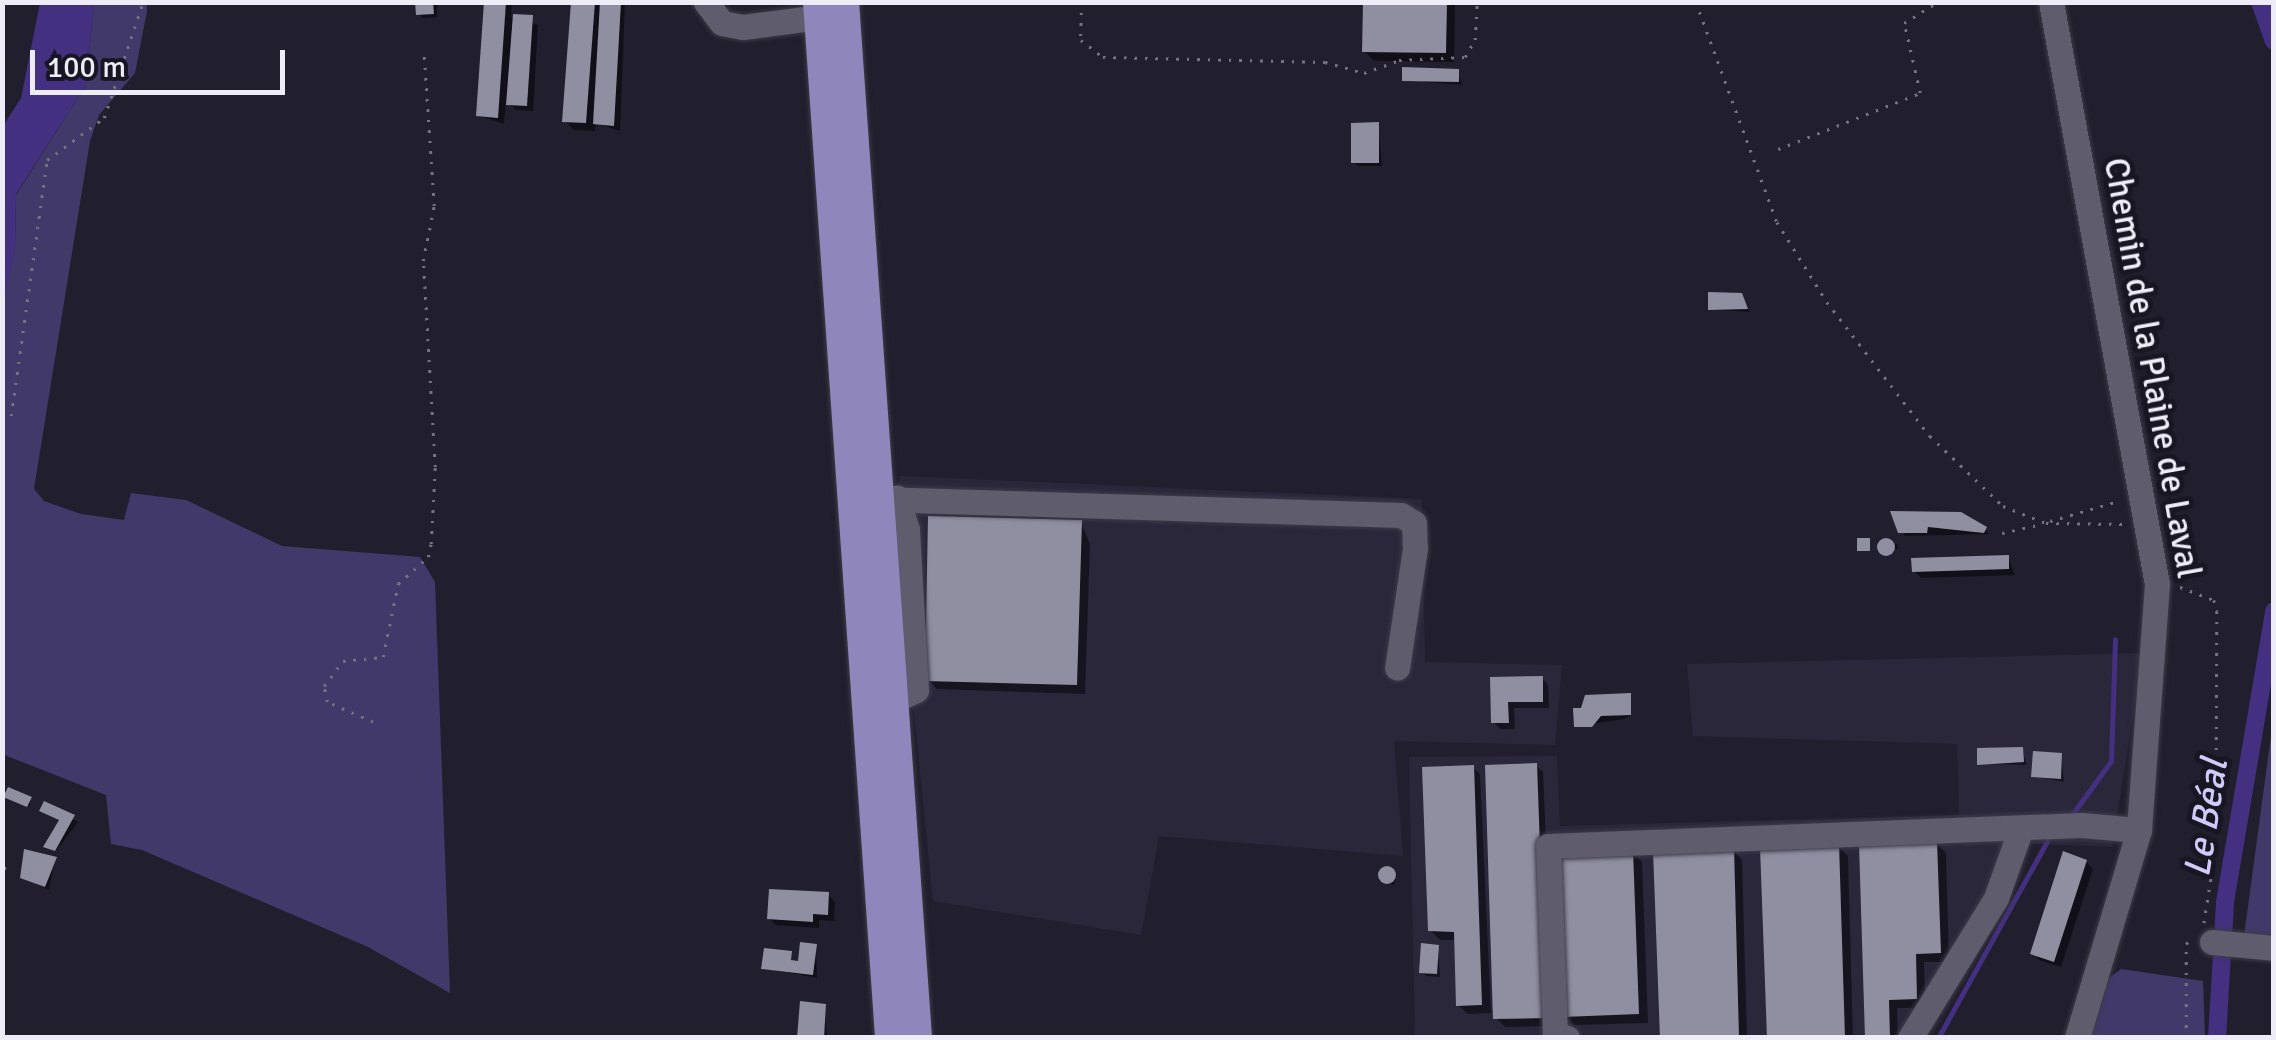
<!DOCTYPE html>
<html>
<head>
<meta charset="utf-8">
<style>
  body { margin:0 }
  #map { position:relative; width:2276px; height:1040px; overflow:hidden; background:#211f2d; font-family:Signika,sans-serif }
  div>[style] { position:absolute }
  .built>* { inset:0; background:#2a273b }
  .green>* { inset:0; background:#42396b }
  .water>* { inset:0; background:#443080 }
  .shadow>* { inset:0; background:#0007 }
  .stream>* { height:5px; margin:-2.5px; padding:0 2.5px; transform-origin:2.5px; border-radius:2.5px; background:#443080 }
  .canal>* { height:18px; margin:-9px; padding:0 9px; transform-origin:9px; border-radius:9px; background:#443080 }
  .building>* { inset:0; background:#908fa1 }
  .round { border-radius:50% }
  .path>* { height:2.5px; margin-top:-1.25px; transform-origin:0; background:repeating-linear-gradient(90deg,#757380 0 2.5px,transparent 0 10.5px) }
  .roads { filter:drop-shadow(0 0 2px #3d3b47) drop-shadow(0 0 2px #3d3b47) }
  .minor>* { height:25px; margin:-12.5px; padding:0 12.5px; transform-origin:12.5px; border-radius:12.5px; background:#5e5c6d }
  .major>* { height:30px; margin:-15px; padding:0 15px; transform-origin:15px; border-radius:15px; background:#8f87bc }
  span { translate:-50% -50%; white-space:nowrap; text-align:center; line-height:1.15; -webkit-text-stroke:10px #181623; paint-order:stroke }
  .street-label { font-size:35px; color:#eeedf7 }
  .water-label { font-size:38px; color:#cfcaf8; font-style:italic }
  .frame { position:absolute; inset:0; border:5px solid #eeedf7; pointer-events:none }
  .scale { position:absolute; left:30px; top:50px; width:255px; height:45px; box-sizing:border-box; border:5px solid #eeedf7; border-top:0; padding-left:12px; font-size:30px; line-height:35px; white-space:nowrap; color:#eeedf7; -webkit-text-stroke:8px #181623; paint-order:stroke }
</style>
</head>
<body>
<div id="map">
  <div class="built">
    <div style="clip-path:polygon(900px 476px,1422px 499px,1425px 662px,1562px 665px,1555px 745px,1394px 741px,1403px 856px,1159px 836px,1141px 935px,933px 901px,895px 523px)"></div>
    <div style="clip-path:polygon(2143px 653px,2112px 847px,2031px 844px,1910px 1037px,1415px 1037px,1409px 757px,1557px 756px,1560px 826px,1959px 815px,1957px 744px,1693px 736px,1687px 664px)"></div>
  </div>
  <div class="green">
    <div style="clip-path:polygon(94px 3px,147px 3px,147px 11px,135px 73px,99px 115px,90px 141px,34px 489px,44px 501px,81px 514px,124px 520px,131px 493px,186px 500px,282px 546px,420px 557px,435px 582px,450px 993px,368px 947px,142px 850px,111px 844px,106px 795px,2px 754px,2px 310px,15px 249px,16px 195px,86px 85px)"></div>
    <div style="clip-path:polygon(2273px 721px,2273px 939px,2244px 936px)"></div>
    <div style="clip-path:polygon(2121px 969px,2203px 981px,2205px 1037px,2088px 1038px,2102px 983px)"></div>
  </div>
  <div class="water">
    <div style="clip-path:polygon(40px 3px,94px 3px,86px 85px,16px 194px,15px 249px,3px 310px,3px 126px,21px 98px)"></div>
  </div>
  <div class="shadow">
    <div style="clip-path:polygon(418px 2px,437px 2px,437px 17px,422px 18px)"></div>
    <div style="clip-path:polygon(486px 2px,512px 2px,511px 17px,538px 25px,533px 111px,516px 110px,506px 101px,504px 124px,478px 115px)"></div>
    <div style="clip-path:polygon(573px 2px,625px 2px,620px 131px,596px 123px,595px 131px,574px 130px,565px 121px)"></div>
    <div style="clip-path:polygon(1365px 2px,1455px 2px,1454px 62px,1374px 61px,1364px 51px)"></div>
    <div style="clip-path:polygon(1458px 71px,1462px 85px,1404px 80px)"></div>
    <div style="clip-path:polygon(1378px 124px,1382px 166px,1358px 166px,1354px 162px)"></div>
    <div style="clip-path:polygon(1740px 295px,1750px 312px,1710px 309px)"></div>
    <div style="clip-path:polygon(1894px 514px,1985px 529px,1989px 534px,1905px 536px)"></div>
    <div style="clip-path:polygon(1081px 523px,1090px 544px,1085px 694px,937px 689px,928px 680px)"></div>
    <div style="clip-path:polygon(1897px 544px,1898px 549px,1877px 551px,1877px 545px)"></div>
    <div style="clip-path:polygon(2008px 557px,2015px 575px,1921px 578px,1914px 571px)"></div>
    <div style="clip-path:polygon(1542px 678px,1548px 685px,1549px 708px,1514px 708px,1515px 729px,1500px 729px,1494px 722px,1493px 679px)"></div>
    <div style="clip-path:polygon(1631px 697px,1631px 715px,1625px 719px,1576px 726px,1583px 702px)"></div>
    <div style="clip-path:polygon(2022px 749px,2027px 765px,1980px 764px)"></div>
    <div style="clip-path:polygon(2061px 755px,2064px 782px,2034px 776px)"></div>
    <div style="clip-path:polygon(1536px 766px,1543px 772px,1554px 1026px,1505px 1027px,1496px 1018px)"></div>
    <div style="clip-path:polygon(1473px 767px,1480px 774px,1491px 1013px,1468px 1014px,1458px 1005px,1457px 940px,1440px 940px,1430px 930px)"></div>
    <div style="clip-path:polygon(2px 780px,5px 789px,31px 800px,29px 807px,3px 793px)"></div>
    <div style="clip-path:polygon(46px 804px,78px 822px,56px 851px,46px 847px,53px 829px,71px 823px,44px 810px)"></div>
    <div style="clip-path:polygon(1936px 843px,1946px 853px,1949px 962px,1924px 962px,1925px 1008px,1897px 1008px,1898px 1038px,1868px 1038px)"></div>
    <div style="clip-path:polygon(1838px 846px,1848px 856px,1853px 1038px,1769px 1038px)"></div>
    <div style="clip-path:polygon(1733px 850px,1742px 860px,1747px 1038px,1662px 1038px)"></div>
    <div style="clip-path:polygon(1632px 852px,1642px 862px,1648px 1023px,1574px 1025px,1564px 1016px)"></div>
    <div style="clip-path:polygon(55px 860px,49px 890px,22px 877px)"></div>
    <div style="clip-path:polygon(2086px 862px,2093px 869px,2061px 967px,2039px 960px,2033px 953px)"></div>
    <div style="clip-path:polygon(1384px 869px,1397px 872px,1394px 885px,1379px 881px)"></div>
    <div style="clip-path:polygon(828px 895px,835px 902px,834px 921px,819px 920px,819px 928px,776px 925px,769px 918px)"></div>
    <div style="clip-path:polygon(816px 946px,817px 978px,764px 968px,791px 954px,791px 962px,800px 963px)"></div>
    <div style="clip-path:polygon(1438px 947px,1440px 977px,1426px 976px,1422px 972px)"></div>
    <div style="clip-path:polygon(825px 1006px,827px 1038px,799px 1038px)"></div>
  </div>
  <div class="stream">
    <div style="left:2071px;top:816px;width:68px;rotate:-54deg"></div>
    <div style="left:2111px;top:761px;width:122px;rotate:-88.1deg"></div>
    <div style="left:1938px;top:1038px;width:225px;rotate:-61deg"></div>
  </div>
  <div class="canal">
    <div style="left:2260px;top:2px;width:41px;rotate:70.3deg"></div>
    <div style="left:2217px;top:1038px;width:136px;rotate:-86.6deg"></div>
    <div style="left:2225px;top:902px;width:295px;rotate:-80.4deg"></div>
  </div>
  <div class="building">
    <div style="clip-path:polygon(415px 2px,433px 2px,434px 14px,416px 15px)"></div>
    <div style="clip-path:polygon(484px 2px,506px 2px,498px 118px,476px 116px)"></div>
    <div style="clip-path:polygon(571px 2px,595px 2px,586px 123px,562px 122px)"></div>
    <div style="clip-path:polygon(600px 2px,621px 2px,614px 126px,593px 124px)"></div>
    <div style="clip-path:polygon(1363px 2px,1447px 2px,1446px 53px,1362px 52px)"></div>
    <div style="clip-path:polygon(513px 14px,533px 15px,527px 106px,506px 105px)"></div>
    <div style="clip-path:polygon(1402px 67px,1459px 69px,1459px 82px,1402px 81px)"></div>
    <div style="clip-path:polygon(1379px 122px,1379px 163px,1351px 163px,1351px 123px)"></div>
    <div style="clip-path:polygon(1708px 292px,1742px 293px,1748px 309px,1708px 310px)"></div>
    <div style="clip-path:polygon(1890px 511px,1961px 512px,1987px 527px,1984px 533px,1928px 527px,1927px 533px,1898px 533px)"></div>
    <div style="clip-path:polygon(928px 516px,1082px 520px,1077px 685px,925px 681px)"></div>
    <div style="clip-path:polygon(1857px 538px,1870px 538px,1870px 551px,1857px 551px)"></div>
    <div class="round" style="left:1877px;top:538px;width:18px;height:18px"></div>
    <div style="clip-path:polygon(2009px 555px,2009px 569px,1912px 572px,1911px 558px)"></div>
    <div style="clip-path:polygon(1543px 676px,1543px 702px,1508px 702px,1509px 723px,1491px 723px,1490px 677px)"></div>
    <div style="clip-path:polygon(1631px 693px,1631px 715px,1601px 716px,1592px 727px,1574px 727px,1573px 708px,1581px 708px,1585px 695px)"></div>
    <div style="clip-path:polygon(2023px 747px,2024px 762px,1977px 765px,1977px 748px)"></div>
    <div style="clip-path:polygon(2033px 751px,2062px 753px,2061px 779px,2031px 777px)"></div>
    <div style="clip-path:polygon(1537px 763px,1546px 1018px,1493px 1019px,1485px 765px)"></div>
    <div style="clip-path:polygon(1474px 765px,1482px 1005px,1456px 1006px,1454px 932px,1428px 931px,1422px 767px)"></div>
    <div style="clip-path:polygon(8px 787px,32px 797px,27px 807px,3px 797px)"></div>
    <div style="clip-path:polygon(44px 801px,75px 815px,55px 851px,43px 847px,59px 820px,39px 811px)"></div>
    <div style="clip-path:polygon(1937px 841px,1941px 953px,1916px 954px,1917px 999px,1889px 1000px,1890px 1038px,1865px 1038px,1859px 844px)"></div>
    <div style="clip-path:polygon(1839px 843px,1845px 1038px,1767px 1038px,1760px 847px)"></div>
    <div style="clip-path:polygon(1734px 847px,1739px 1038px,1660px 1038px,1653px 850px)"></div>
    <div style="clip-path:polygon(24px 849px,57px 857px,45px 887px,20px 878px)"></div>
    <div style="clip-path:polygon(1633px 850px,1639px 1014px,1562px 1017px,1556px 852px)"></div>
    <div style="clip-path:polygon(2063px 851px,2087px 860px,2054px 962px,2030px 954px)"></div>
    <div class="round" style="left:1378px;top:866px;width:18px;height:18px"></div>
    <div style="clip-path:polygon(769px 889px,829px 892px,828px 915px,813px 914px,813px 922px,767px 919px)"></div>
    <div style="clip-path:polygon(800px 942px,817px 944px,813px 975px,761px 969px,764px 948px,792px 951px,791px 960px,798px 961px)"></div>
    <div style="clip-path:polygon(1421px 943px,1439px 945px,1437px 974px,1419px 973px)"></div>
    <div style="clip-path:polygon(800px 1001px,826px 1004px,824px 1038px,797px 1038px)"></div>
  </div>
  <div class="path">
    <div style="left:440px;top:2px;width:5px;rotate:90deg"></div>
    <div style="left:1082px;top:2px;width:38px;rotate:92deg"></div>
    <div style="left:1081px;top:40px;width:28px;rotate:38deg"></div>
    <div style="left:1103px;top:57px;width:222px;rotate:1.3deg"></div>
    <div style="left:1325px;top:62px;width:41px;rotate:15.8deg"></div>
    <div style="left:1364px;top:73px;width:37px;rotate:-20deg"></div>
    <div style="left:1399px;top:60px;width:66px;rotate:-2.6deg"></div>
    <div style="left:1465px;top:57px;width:20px;rotate:-60deg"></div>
    <div style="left:1475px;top:40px;width:38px;rotate:-87deg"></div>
    <div style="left:1696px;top:2px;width:234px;rotate:69.8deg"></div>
    <div style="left:1777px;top:222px;width:94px;rotate:58deg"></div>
    <div style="left:1827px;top:302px;width:169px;rotate:52.5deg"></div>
    <div style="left:1930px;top:436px;width:101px;rotate:43.8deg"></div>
    <div style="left:2003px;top:506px;width:46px;rotate:21.6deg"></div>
    <div style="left:2046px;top:523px;width:79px;rotate:0.7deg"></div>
    <div style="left:1778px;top:149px;width:153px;rotate:-21.5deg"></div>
    <div style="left:1920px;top:93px;width:72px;rotate:-102.9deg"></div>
    <div style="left:1904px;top:23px;width:39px;rotate:-32deg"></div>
    <div style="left:11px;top:416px;width:259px;rotate:-82deg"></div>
    <div style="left:47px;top:160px;width:71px;rotate:-36.4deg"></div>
    <div style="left:104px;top:118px;width:122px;rotate:-71.4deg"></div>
    <div style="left:2050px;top:521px;width:72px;rotate:-16.2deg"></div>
    <div style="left:2002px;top:533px;width:41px;rotate:-12.7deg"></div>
    <div style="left:2180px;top:587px;width:36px;rotate:21deg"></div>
    <div style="left:2214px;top:600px;width:11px;rotate:75deg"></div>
    <div style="left:2217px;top:611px;width:237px;rotate:90.2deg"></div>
    <div style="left:2216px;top:848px;width:77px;rotate:99deg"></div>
    <div style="left:373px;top:722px;width:50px;rotate:-156.5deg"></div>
    <div style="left:327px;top:702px;width:16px;rotate:-101deg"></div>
    <div style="left:324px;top:686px;width:31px;rotate:-53deg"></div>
    <div style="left:343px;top:661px;width:40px;rotate:-5.7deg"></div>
    <div style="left:383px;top:657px;width:75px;rotate:-78.4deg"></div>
    <div style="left:398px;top:584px;width:40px;rotate:-42deg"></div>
    <div style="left:428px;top:557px;width:13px;rotate:-77deg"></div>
    <div style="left:431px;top:544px;width:77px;rotate:-87deg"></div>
    <div style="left:435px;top:467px;width:206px;rotate:-93.3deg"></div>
    <div style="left:423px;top:261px;width:56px;rotate:-78.7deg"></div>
    <div style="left:434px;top:206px;width:152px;rotate:-93.8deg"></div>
    <div style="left:2px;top:857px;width:18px;rotate:74deg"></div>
    <div style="left:2186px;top:1038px;width:94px;rotate:-90deg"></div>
    <div style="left:2186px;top:944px;width:9px;rotate:-49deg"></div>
  </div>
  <div class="roads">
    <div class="minor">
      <div style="left:706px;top:2px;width:26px;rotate:53deg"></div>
      <div style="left:722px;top:23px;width:21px;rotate:11deg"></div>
      <div style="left:743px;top:27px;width:78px;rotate:-7.4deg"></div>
      <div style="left:2051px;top:2px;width:592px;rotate:79.68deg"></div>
      <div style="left:2157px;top:584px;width:247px;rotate:94.2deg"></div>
      <div style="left:2139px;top:830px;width:217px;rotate:106.6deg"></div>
      <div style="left:879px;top:499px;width:522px;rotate:1.76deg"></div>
      <div style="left:1401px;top:515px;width:15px;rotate:32deg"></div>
      <div style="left:1414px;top:523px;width:25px;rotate:88deg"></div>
      <div style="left:1415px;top:548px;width:121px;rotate:98.5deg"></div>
      <div style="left:894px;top:700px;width:24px;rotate:-24deg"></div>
      <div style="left:916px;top:690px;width:161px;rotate:-93.2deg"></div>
      <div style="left:907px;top:529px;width:33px;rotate:-108deg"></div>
      <div style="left:2212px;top:942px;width:62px;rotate:5.5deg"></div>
      <div style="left:1567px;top:1038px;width:13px;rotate:-162deg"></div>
      <div style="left:1555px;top:1034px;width:188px;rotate:-92.1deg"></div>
      <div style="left:1548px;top:846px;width:533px;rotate:-2.26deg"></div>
      <div style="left:2081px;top:825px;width:58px;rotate:4.9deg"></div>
      <div style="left:1910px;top:1038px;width:164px;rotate:-58.4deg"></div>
      <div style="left:1996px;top:898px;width:74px;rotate:-70.3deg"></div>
    </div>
    <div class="major">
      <div style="left:818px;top:2px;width:1038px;rotate:86.02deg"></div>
      <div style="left:844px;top:2px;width:1039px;rotate:85.97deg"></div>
    </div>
  </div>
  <div class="street-label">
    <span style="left:2152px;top:368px;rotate:80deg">Chemin de la Plaine de Laval</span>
  </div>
  <div class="water-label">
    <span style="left:2206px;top:818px;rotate:-81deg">Le Béal</span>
  </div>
  <div class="frame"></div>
  <div class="scale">100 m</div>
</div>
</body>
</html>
